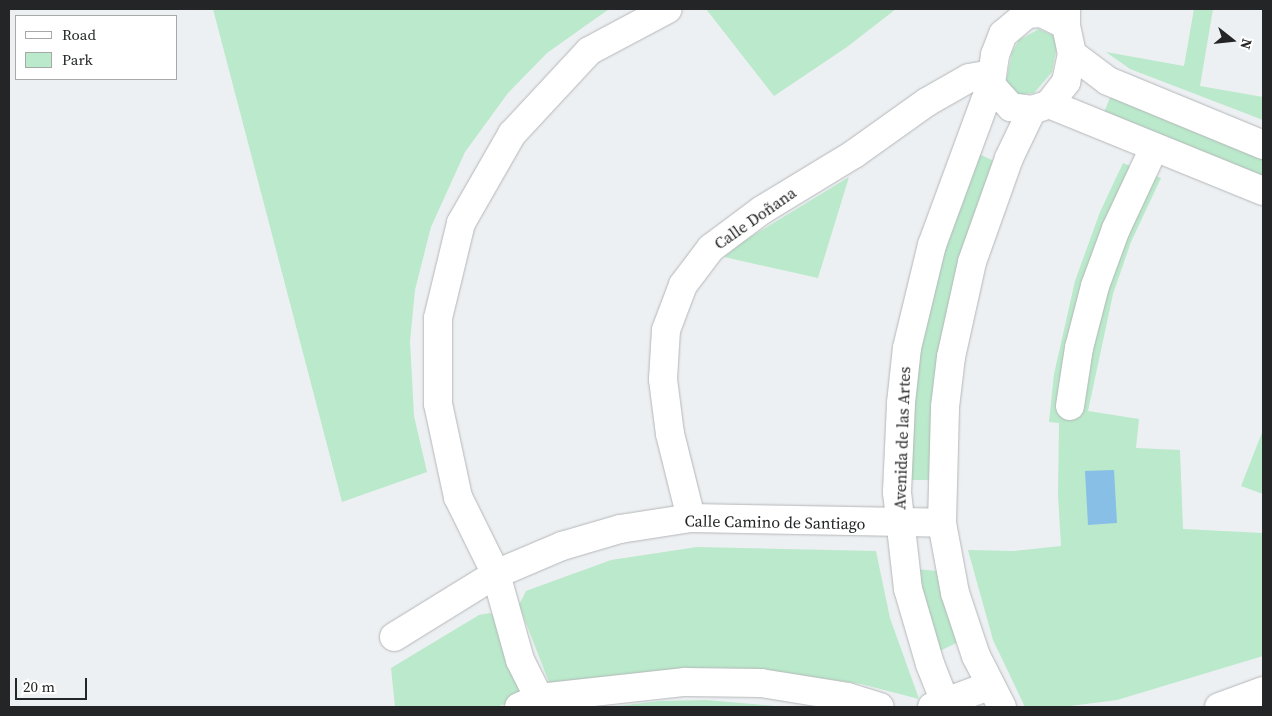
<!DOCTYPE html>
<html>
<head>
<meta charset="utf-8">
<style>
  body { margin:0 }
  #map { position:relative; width:1272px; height:716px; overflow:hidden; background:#edf0f2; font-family:"Source Serif 4",serif }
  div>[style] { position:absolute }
  .green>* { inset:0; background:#bae9cb }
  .water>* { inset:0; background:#88bfe6 }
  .roads { filter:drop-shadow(0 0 1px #b4b6b8) drop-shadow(0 0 1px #b4b6b8) }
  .minor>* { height:28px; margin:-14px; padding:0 14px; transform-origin:14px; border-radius:14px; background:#fff }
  span { translate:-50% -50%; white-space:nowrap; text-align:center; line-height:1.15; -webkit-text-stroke:4px #fff; paint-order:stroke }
  .street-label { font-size:16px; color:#242526 }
  .frame { position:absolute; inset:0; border:10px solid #242526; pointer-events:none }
  .legend { position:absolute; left:15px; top:15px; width:162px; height:65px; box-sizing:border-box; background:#fff; border:1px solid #a7a8a8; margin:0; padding:6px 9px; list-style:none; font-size:15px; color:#242526 }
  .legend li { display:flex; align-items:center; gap:10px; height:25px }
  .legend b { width:25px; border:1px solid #a7a8a8 }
  .north { position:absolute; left:1207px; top:15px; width:50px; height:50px; -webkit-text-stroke:4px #fff; paint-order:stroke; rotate:106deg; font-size:14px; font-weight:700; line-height:20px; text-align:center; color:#242526 }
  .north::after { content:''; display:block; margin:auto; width:18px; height:22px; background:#242526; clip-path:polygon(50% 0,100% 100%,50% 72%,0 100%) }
  .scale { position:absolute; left:15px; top:678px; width:72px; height:22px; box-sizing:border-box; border:2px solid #242526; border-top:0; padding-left:6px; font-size:15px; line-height:18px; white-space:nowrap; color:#242526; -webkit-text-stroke:4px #fff; paint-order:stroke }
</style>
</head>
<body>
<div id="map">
  <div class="green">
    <div style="clip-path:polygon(213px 9px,609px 9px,547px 53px,508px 93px,465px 152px,431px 227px,415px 290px,410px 341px,414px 416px,427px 472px,342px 502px)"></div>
    <div style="clip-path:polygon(706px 9px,896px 9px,847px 47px,774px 96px)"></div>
    <div style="clip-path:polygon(1194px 9px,1213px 9px,1200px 86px,1263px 97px,1263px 120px,1130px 69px,1106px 52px,1184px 66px)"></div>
    <div style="clip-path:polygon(1039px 29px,1054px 36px,1057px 46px,1052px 72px,1034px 93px,1017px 95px,1006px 82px,1012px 52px,1019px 40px)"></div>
    <div style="clip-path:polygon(1111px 95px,1263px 157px,1263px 181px,1103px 115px)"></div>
    <div style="clip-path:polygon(977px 153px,996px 162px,929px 480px,908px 480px,917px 351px,936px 272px)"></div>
    <div style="clip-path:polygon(1123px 163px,1161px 178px,1131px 242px,1113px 294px,1088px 411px,1139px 419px,1136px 448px,1180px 450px,1183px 529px,1263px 533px,1263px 656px,1117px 700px,1070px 706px,1025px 707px,993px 640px,968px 550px,1014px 551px,1061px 546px,1058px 495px,1059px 423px,1049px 422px,1054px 374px,1075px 281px,1100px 212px)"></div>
    <div style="clip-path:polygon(849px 177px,818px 278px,724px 257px,744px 241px)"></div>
    <div style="clip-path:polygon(1263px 430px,1263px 494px,1241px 486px)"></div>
    <div style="clip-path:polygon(697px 547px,876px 551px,890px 618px,919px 699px,861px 684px,773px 671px,552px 690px,519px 605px,526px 591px,611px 560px)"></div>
    <div style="clip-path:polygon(916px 569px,937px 571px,958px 642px,938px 652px)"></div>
    <div style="clip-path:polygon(490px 613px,495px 616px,524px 698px,496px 707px,395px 707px,391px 668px,479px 615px)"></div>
    <div style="clip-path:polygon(706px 700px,775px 706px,609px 707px,660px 701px)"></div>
  </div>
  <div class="water">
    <div style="clip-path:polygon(1114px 470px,1117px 523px,1088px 525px,1085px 471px)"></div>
  </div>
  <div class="roads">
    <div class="minor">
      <div style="left:1066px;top:25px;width:28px;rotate:-154deg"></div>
      <div style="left:1041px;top:13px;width:14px;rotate:176deg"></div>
      <div style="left:1027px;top:14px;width:31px;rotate:140deg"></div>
      <div style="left:1003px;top:34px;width:22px;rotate:111deg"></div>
      <div style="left:995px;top:55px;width:30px;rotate:98deg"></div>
      <div style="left:991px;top:85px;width:30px;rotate:48deg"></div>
      <div style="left:1011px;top:107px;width:21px;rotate:8deg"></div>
      <div style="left:1032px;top:110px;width:18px;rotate:-19deg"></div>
      <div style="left:1049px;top:104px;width:28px;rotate:-52deg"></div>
      <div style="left:1066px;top:82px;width:29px;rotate:-78deg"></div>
      <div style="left:1072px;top:54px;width:30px;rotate:-102deg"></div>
      <div style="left:1066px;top:25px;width:16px;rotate:-90deg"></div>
      <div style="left:1072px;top:54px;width:45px;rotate:36.9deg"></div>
      <div style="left:1108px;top:81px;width:168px;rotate:22.4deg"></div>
      <div style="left:1049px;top:104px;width:231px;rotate:22.1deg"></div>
      <div style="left:1070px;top:406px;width:59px;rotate:-81.2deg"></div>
      <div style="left:1079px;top:348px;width:64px;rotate:-75.5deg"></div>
      <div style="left:1095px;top:286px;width:61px;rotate:-69.8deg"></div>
      <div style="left:1116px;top:229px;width:89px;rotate:-64.9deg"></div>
      <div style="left:691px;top:518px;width:87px;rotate:-104deg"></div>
      <div style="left:670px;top:434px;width:55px;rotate:-97.3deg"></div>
      <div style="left:663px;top:379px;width:49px;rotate:-86.5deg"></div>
      <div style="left:666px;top:330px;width:48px;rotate:-69.3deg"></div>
      <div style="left:683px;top:285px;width:46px;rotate:-52.9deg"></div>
      <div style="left:711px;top:248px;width:64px;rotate:-36.7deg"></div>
      <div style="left:762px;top:210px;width:108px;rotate:-31.3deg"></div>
      <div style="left:854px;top:154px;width:90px;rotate:-35.5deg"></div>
      <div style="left:927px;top:102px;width:48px;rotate:-29.7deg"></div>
      <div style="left:969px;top:78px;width:23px;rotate:-10deg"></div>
      <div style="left:394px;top:637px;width:120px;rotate:-31.7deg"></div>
      <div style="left:496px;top:574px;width:72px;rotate:-23deg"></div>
      <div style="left:562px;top:546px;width:60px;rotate:-16.3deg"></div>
      <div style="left:620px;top:529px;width:72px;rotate:-8.8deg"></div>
      <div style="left:691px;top:518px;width:251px;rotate:1.1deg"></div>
      <div style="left:539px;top:698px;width:42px;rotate:-116.6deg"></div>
      <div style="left:520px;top:660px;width:89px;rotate:-105.6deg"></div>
      <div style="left:496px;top:574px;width:86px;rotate:-116.3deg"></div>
      <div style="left:458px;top:497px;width:95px;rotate:-102.1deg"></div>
      <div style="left:438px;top:404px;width:86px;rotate:-90deg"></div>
      <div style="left:438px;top:318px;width:98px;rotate:-76.4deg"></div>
      <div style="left:461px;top:223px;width:103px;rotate:-60.2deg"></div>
      <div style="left:512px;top:134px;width:113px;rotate:-47.1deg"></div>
      <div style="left:589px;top:51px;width:89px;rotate:-28deg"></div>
      <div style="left:519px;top:707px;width:22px;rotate:-24deg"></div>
      <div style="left:539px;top:698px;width:147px;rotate:-6.3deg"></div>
      <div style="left:685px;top:682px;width:76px;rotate:0.8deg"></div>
      <div style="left:761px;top:683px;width:87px;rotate:9.2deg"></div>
      <div style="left:847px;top:697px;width:34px;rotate:17deg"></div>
      <div style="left:932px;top:707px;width:61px;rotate:-20.2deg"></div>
      <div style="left:947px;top:707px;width:46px;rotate:-111.6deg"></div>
      <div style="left:930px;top:664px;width:78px;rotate:-106.3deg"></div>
      <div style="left:908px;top:589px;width:98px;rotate:-96.5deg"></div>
      <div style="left:897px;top:492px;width:89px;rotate:-87.4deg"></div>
      <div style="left:901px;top:403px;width:55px;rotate:-83.8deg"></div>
      <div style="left:907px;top:348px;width:106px;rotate:-76.4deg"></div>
      <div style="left:932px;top:245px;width:171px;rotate:-69.8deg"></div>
      <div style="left:1002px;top:707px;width:57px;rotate:-117deg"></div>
      <div style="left:976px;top:656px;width:66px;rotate:-108.4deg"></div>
      <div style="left:955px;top:593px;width:71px;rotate:-100.5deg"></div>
      <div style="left:942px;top:523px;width:116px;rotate:-88.5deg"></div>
      <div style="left:945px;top:407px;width:50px;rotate:-83.2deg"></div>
      <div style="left:951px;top:357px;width:97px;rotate:-77.5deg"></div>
      <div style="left:972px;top:262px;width:110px;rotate:-70.4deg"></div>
      <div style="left:1009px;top:158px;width:53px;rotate:-64.4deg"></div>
      <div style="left:1219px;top:707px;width:47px;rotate:-20deg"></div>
    </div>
  </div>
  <div class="street-label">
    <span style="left:755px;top:218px;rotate:-35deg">Calle Doñana</span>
    <span style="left:902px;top:438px;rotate:-88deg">Avenida de las Artes</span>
    <span style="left:775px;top:522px;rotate:1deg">Calle Camino de Santiago</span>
  </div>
  <div class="frame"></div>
  <ul class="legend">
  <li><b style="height:6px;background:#fff"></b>Road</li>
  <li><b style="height:14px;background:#bae9cb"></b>Park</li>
  </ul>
  <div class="north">N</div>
  <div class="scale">20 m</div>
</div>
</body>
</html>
